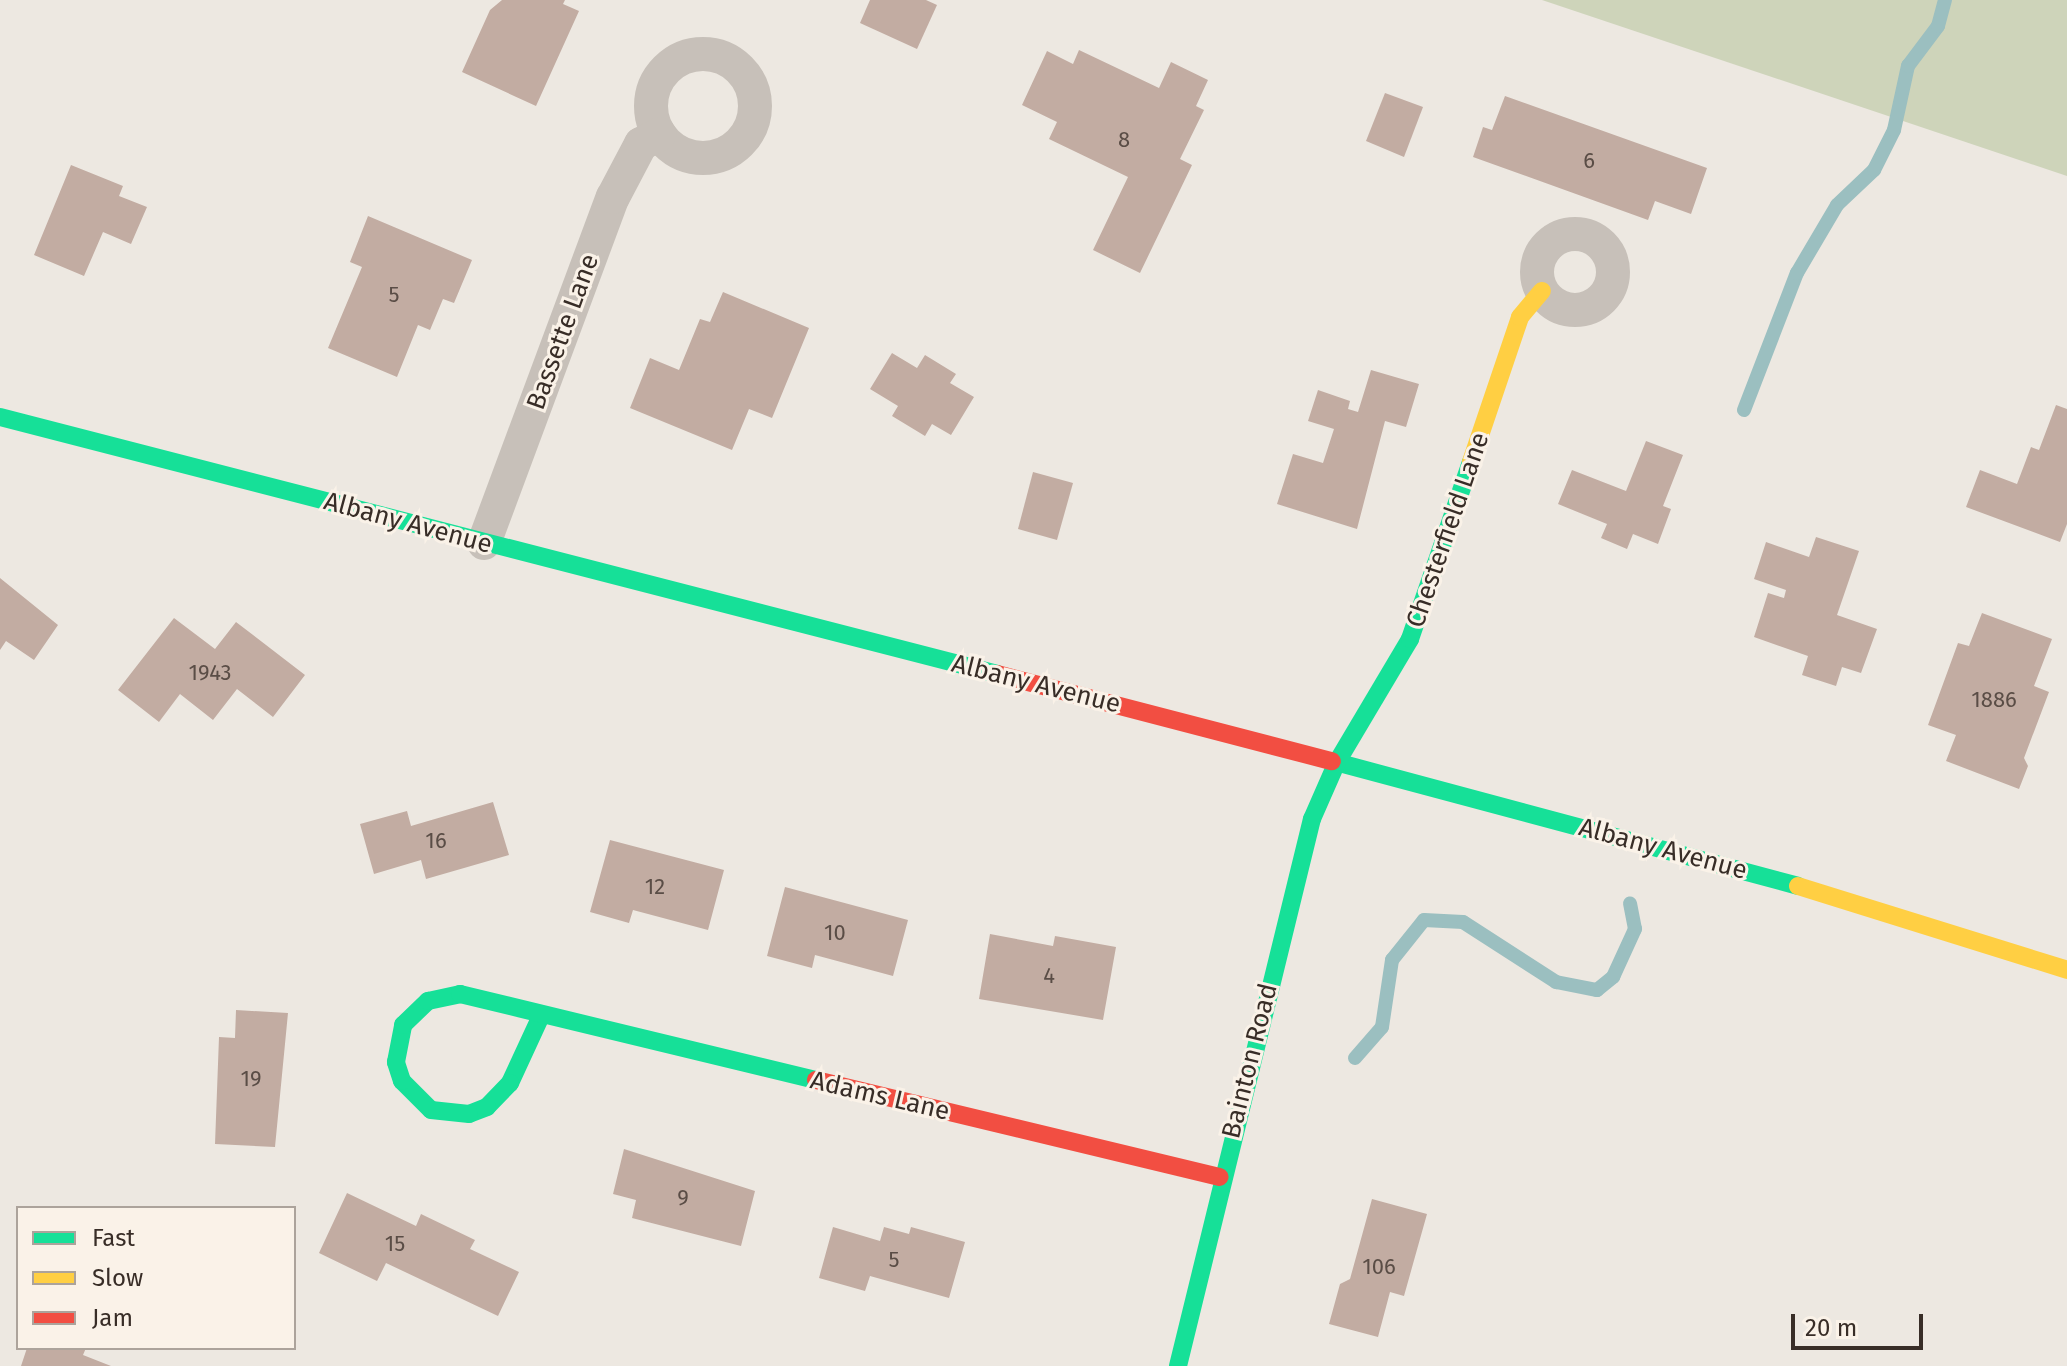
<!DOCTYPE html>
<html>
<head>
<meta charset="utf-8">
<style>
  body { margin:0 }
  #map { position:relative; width:2067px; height:1366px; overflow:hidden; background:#ede8e1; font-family:"Fira Sans",sans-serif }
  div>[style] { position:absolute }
  .green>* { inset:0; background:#ced4ba }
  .stream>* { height:14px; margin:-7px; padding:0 7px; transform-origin:7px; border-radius:7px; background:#9bbfc0 }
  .building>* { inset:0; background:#c2aca2 }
  .street>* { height:34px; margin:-17px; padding:0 17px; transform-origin:17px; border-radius:17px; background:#c7c0b9 }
  .street>.ring { margin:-17px; padding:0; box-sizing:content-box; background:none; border:34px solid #c7c0b9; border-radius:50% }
  .fast>* { height:18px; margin:-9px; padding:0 9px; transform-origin:9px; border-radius:9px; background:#16e098 }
  .slow>* { height:18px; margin:-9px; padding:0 9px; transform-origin:9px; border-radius:9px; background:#ffcf43 }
  .jam>* { height:18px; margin:-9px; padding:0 9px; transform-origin:9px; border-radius:9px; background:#f24e42 }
  span { translate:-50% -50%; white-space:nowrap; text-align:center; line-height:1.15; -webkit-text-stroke:6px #faf2e8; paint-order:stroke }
  .number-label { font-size:22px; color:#5a4d46 }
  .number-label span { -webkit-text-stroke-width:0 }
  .street-label { font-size:26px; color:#382d27 }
  .legend { position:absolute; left:16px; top:1206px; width:280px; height:144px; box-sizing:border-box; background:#faf2e8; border:2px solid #aca39b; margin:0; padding:10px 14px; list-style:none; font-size:24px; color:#382d27 }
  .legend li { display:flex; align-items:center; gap:16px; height:40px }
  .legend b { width:40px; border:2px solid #aca39b }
  .scale { position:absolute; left:1791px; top:1314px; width:132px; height:36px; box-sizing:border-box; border:4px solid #382d27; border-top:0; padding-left:10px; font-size:24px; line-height:28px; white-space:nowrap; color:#382d27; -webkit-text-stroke:6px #faf2e8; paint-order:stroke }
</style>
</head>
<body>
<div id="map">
  <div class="green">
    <div style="clip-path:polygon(1542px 0,2067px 0,2067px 176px)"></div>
  </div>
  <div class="stream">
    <div style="left:1744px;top:410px;width:147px;rotate:-68.9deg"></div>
    <div style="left:1797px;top:273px;width:79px;rotate:-59.5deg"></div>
    <div style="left:1837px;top:205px;width:51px;rotate:-43.4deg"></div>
    <div style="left:1874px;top:170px;width:45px;rotate:-63.4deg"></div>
    <div style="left:1894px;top:130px;width:66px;rotate:-77.7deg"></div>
    <div style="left:1908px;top:66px;width:50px;rotate:-53.1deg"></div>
    <div style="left:1938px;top:26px;width:27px;rotate:-75deg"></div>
    <div style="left:1355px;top:1058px;width:41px;rotate:-48.9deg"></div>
    <div style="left:1382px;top:1027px;width:68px;rotate:-81.5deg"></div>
    <div style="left:1392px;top:960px;width:51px;rotate:-51.3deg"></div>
    <div style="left:1424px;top:920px;width:39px;rotate:3deg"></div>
    <div style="left:1463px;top:922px;width:111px;rotate:32.8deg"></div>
    <div style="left:1556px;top:982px;width:42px;rotate:11deg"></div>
    <div style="left:1597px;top:990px;width:21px;rotate:-39deg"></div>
    <div style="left:1613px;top:977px;width:53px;rotate:-65.4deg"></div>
    <div style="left:1635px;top:929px;width:26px;rotate:-101deg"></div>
  </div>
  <div class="building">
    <div style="clip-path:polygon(502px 0,565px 0,563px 4px,579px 11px,536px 106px,462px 72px,490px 10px)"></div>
    <div style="clip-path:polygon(870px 0,926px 0,937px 5px,917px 49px,860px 23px)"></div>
    <div style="clip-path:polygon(1079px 50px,1159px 88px,1171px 62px,1208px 80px,1196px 106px,1204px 110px,1180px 159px,1192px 165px,1140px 273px,1093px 250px,1128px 177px,1049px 139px,1057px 122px,1022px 105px,1047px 51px,1073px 64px)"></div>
    <div style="clip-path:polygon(1385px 93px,1423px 107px,1404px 157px,1366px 141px)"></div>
    <div style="clip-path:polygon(1505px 96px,1707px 168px,1691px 214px,1655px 201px,1648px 220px,1473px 157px,1483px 127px,1492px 130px)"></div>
    <div style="clip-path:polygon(71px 165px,123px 186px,119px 196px,147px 207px,131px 244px,103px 232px,84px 276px,34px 255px)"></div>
    <div style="clip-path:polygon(368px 216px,472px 260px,454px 303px,443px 299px,430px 330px,418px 325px,397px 377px,328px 348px,362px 267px,350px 262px)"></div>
    <div style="clip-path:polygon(723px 292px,809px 328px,772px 418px,749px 409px,732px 450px,630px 408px,650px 358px,679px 370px,700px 319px,710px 322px)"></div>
    <div style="clip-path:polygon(892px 353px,917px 368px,925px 355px,956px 374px,950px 383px,974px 397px,951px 435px,932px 424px,925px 436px,892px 416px,898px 406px,870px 389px)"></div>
    <div style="clip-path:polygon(1371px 370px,1419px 384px,1406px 427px,1385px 421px,1357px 529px,1277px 504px,1293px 454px,1323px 463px,1334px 429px,1308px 421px,1318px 390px,1350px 401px,1348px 409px,1358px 412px)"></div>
    <div style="clip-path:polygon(2056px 405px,2067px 409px,2067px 524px,2060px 542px,1966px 507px,1980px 470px,2017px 484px,2031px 447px,2039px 450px)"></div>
    <div style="clip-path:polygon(1646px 441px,1683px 455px,1663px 506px,1671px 509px,1658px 544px,1633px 534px,1627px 549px,1601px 538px,1607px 524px,1558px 504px,1572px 470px,1626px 491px)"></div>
    <div style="clip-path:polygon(1033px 472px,1073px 483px,1057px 540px,1018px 529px)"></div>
    <div style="clip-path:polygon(1816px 537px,1859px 551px,1837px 615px,1877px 629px,1861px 673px,1842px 667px,1836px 686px,1802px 675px,1808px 656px,1754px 637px,1768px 593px,1784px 598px,1786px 590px,1754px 579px,1766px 542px,1809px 557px)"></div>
    <div style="clip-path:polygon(0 578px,58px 625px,34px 660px,6px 641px,0 650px)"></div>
    <div style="clip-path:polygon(1982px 613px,2052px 639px,2034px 686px,2049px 692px,2024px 758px,2028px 766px,2019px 789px,1946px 761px,1956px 735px,1928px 725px,1958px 643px,1969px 646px)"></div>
    <div style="clip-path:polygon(174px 618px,215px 649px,236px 622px,305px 675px,273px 717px,237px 689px,213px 720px,180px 694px,159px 722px,118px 690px)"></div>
    <div style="clip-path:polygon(493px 802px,509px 855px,426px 879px,421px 860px,374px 874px,360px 824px,407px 811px,411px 826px)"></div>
    <div style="clip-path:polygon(610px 840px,724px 870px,708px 930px,633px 910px,629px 923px,590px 912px)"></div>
    <div style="clip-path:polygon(785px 887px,908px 920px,893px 976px,815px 955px,812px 968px,767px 956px)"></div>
    <div style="clip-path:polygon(990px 934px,1053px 946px,1055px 936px,1116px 947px,1103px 1020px,979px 999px)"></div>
    <div style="clip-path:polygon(236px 1010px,288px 1013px,275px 1147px,215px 1144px,219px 1037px,235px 1038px)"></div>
    <div style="clip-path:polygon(624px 1149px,755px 1191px,741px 1246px,632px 1218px,636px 1200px,613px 1194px)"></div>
    <div style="clip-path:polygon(347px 1193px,416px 1226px,421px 1214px,475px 1240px,470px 1249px,519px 1272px,498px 1316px,386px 1263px,377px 1281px,319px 1253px)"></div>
    <div style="clip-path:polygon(1372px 1199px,1427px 1214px,1404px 1296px,1390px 1292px,1378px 1337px,1329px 1324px,1340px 1284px,1350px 1279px)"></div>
    <div style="clip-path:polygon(833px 1227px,880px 1241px,884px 1227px,909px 1234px,911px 1227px,965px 1242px,949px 1298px,870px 1276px,865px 1291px,819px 1278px)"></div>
    <div style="clip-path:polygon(27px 1348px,86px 1348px,83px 1355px,111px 1366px,21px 1366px)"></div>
  </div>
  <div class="street">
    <div class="ring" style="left:651px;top:54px;width:70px;height:70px"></div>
    <div class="ring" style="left:1537px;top:234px;width:42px;height:42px"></div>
    <div style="left:484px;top:543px;width:369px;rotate:-69.6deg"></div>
    <div style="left:613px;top:197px;width:60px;rotate:-62.2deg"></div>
    <div style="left:641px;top:144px;width:21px;rotate:-28deg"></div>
  </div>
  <div class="fast">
    <div style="left:0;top:417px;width:1030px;rotate:14.45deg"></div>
    <div style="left:1332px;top:761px;width:482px;rotate:15deg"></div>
    <div style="left:540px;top:1018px;width:72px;rotate:114.8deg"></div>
    <div style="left:510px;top:1083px;width:33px;rotate:134deg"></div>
    <div style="left:487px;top:1107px;width:19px;rotate:159deg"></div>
    <div style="left:469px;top:1114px;width:38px;rotate:-174deg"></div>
    <div style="left:431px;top:1110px;width:41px;rotate:-135deg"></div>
    <div style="left:402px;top:1081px;width:20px;rotate:-108deg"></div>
    <div style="left:396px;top:1062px;width:38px;rotate:-79deg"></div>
    <div style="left:403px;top:1025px;width:35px;rotate:-44deg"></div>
    <div style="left:428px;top:1001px;width:33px;rotate:-12deg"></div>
    <div style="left:460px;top:994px;width:366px;rotate:13.6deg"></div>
    <div style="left:1178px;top:1366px;width:563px;rotate:-76.24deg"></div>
    <div style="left:1312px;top:819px;width:62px;rotate:-66.3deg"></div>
    <div style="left:1337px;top:762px;width:143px;rotate:-59.3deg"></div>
    <div style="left:1410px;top:639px;width:187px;rotate:-71deg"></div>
  </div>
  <div class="slow">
    <div style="left:1471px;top:462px;width:153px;rotate:-71.3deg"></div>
    <div style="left:1520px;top:317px;width:34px;rotate:-50deg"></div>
    <div style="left:1798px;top:886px;width:282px;rotate:17.3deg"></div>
  </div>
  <div class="jam">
    <div style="left:997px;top:674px;width:346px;rotate:14.6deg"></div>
    <div style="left:816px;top:1080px;width:415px;rotate:13.5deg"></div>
  </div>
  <div class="number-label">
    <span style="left:1124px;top:140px">8</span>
    <span style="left:1589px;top:161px">6</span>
    <span style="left:394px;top:295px">5</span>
    <span style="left:210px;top:673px">1943</span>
    <span style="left:1994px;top:700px">1886</span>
    <span style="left:436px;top:841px">16</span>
    <span style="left:655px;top:887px">12</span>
    <span style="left:835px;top:933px">10</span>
    <span style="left:1049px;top:976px">4</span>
    <span style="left:251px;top:1079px">19</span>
    <span style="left:683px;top:1198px">9</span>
    <span style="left:395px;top:1244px">15</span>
    <span style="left:894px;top:1260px">5</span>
    <span style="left:1379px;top:1267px">106</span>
  </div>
  <div class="street-label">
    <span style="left:563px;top:332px;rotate:-70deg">Bassette Lane</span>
    <span style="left:408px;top:523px;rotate:15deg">Albany Avenue</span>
    <span style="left:1448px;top:530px;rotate:-71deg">Chesterfield Lane</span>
    <span style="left:1036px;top:684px;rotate:14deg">Albany Avenue</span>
    <span style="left:1663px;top:849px;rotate:15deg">Albany Avenue</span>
    <span style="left:1250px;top:1061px;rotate:-76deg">Bainton Road</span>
    <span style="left:880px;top:1096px;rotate:13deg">Adams Lane</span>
  </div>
  <ul class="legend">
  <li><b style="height:10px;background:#16e098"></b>Fast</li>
  <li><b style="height:10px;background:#ffcf43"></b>Slow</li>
  <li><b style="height:10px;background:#f24e42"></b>Jam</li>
  </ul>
  <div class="scale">20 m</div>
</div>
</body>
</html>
